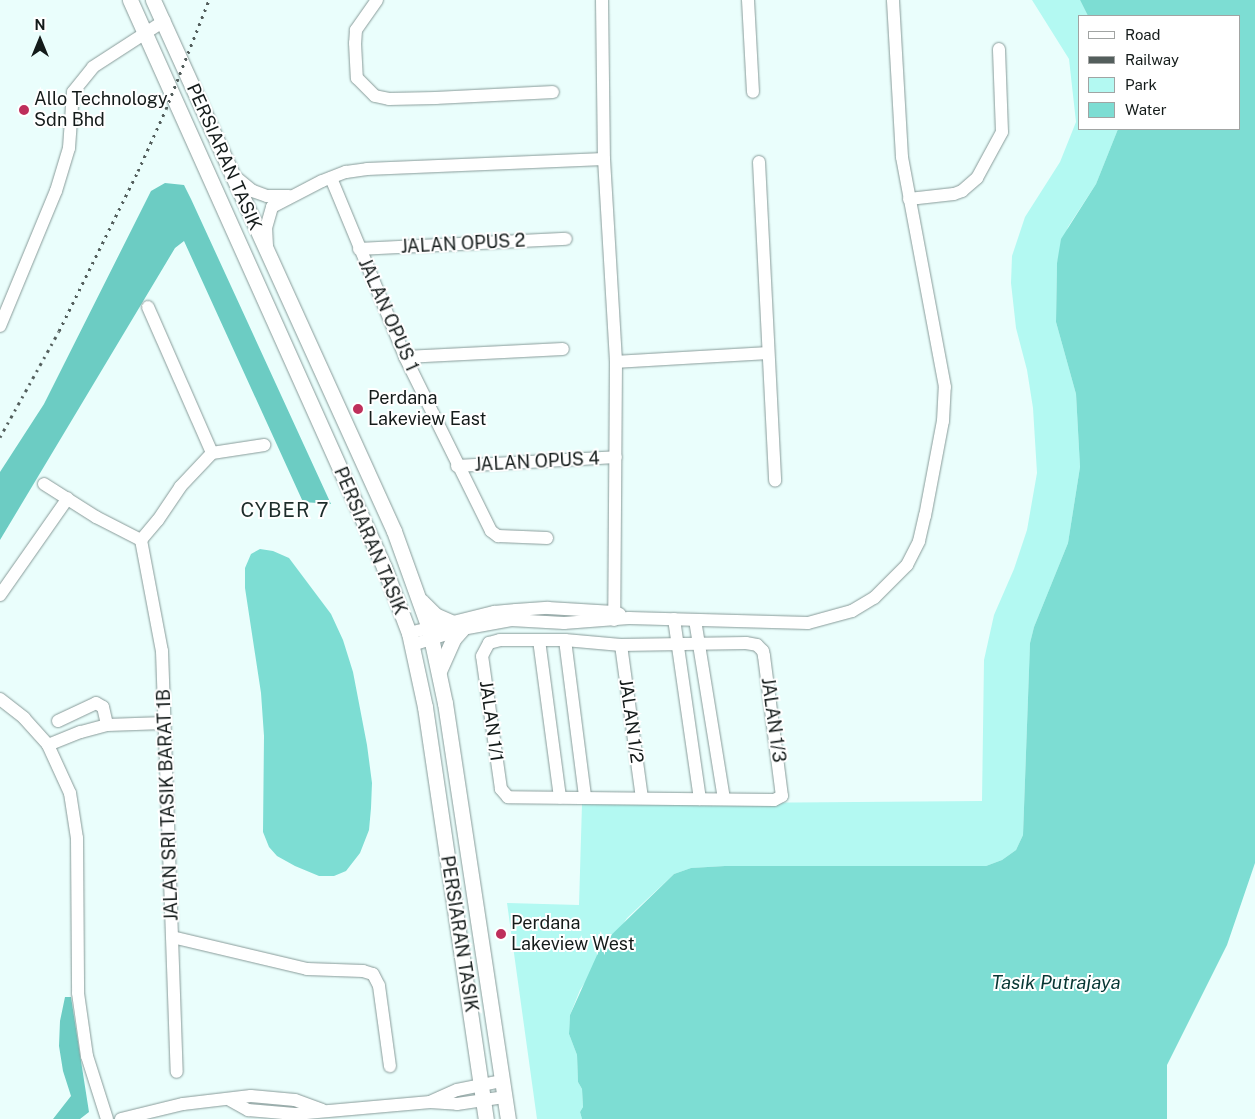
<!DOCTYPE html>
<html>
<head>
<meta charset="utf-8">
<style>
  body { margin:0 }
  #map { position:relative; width:1255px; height:1119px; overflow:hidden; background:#eafefc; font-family:"Public Sans",sans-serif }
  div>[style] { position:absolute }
  .green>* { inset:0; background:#b3f9f2 }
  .forest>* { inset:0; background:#6cccc3 }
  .water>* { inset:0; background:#7dddd3 }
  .roads { filter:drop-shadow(0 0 1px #889b99) drop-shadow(0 0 1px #889b99) }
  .minor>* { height:12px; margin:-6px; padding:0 6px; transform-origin:6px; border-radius:6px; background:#fff }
  .major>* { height:15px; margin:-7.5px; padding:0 7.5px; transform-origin:7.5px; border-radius:7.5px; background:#fff }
  .rail>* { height:3px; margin-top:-1.5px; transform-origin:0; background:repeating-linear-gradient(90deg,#535e5c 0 2.5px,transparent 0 7.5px) }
  .dots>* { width:14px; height:14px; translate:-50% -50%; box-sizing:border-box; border:2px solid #fff; border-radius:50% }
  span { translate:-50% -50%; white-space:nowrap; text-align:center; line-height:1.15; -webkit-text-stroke:4px #fff; paint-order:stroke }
  .poi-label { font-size:18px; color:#141b1a }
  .left { translate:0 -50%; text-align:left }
  .street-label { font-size:18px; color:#141b1a }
  .water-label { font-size:19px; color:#083734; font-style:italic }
  .quarter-label { font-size:20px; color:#1d2d2b; letter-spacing:1px }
  .legend { position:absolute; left:1078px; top:15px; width:162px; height:115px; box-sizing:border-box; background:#fff; border:1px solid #a1a4a3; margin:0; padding:6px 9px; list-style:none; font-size:15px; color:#141b1a }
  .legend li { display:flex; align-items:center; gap:10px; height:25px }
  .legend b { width:25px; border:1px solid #a1a4a3 }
  .north { position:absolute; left:15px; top:15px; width:50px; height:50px; -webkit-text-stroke:4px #fff; paint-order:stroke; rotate:0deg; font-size:14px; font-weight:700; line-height:20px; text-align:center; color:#141b1a }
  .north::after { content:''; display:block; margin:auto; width:18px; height:22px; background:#141b1a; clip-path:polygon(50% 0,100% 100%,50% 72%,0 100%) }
</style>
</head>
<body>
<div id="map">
  <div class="green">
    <div style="clip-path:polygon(1032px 0,1080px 0,1088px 16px,1079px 16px,1079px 129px,1118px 129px,1096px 184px,1068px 227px,1057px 263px,1056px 322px,1076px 394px,1080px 467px,1068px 543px,1034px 627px,1030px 643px,1023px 835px,1016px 850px,1002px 860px,986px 866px,725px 866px,691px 868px,674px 874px,627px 918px,580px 990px,570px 1015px,569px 1034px,577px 1055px,578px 1082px,582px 1089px,583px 1107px,580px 1112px,582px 1119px,537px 1119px,507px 903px,579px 905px,582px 804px,982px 801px,984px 660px,994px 615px,1014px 569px,1027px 530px,1037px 473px,1033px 408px,1027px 370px,1016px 328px,1011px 283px,1012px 256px,1025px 217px,1060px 162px,1076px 122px,1069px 59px)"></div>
  </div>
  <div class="forest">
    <div style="clip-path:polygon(165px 183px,184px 185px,191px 199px,331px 504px,303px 502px,184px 241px,175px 248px,0 540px,0 472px,44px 404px,151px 191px)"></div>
    <div style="clip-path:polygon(65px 997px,71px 997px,89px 1112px,80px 1119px,53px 1119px,71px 1096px,63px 1071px,59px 1046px,60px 1021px)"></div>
  </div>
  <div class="water">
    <div style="clip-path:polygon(1080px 0,1255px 0,1255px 863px,1227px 945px,1167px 1065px,1167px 1119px,582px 1119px,580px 1112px,583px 1107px,582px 1089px,578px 1082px,577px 1055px,569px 1034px,570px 1015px,602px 944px,674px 874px,691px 868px,725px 866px,986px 866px,1002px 860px,1016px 850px,1023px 835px,1030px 643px,1034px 627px,1068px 543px,1080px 467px,1076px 394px,1056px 322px,1057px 263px,1061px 239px,1096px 184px,1118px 129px,1239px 129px,1239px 16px,1088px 16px)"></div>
    <div style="clip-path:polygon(260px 549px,273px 551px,289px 558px,331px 614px,343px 640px,353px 672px,367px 745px,372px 783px,371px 808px,369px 830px,360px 853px,346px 871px,334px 876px,319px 876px,295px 866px,277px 856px,269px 847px,263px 832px,264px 736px,261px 693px,245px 588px,245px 568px,251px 554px)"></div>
  </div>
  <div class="roads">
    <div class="minor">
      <div style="left:377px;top:0;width:37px;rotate:125deg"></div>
      <div style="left:356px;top:30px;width:13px;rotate:94deg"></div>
      <div style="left:355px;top:43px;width:35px;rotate:87deg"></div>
      <div style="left:357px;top:78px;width:25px;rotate:45deg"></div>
      <div style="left:375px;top:96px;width:14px;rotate:12deg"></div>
      <div style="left:389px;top:99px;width:47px;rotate:-1.2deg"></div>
      <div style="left:436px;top:98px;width:117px;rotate:-2.9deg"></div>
      <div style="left:602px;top:0;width:159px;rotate:89.3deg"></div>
      <div style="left:604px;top:159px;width:203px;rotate:86.6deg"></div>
      <div style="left:616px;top:362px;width:258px;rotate:90.4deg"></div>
      <div style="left:748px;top:0;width:92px;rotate:86.9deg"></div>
      <div style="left:759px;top:162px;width:319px;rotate:87.1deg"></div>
      <div style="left:233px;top:175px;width:26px;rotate:39deg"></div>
      <div style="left:253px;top:191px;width:15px;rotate:20deg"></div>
      <div style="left:267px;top:196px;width:22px"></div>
      <div style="left:331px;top:178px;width:194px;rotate:67.5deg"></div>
      <div style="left:405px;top:357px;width:194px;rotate:63.7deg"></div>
      <div style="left:491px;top:531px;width:9px;rotate:36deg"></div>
      <div style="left:498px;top:536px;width:49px;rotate:2.3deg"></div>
      <div style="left:909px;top:199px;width:45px;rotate:-6.3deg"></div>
      <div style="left:954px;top:194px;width:9px;rotate:-21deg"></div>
      <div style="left:962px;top:191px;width:20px;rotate:-41deg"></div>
      <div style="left:977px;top:178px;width:52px;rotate:-61.5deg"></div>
      <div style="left:1002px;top:132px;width:83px;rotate:-92.1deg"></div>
      <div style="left:267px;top:246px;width:18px;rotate:-93deg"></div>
      <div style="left:266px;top:228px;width:22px;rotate:-74deg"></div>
      <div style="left:272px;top:207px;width:56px;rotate:-27.5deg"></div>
      <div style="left:322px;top:181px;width:26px;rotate:-21deg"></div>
      <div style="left:346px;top:172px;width:21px;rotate:-8deg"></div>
      <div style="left:367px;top:169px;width:237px;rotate:-2.4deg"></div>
      <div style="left:359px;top:249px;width:207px;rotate:-2.8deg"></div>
      <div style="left:148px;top:307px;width:159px;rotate:66.3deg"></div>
      <div style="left:0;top:326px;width:146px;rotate:-67.5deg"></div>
      <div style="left:56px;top:191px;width:45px;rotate:-73.2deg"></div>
      <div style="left:69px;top:148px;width:56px;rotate:-85.9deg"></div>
      <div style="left:73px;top:92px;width:32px;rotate:-51deg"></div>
      <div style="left:93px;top:67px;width:85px;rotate:-32.9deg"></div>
      <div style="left:405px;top:357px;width:158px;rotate:-2.9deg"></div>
      <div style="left:616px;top:362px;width:151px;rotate:-3.4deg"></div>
      <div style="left:457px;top:466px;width:159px;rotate:-3.2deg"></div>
      <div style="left:44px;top:484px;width:62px;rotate:32.4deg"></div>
      <div style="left:96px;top:517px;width:51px;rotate:27.1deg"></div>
      <div style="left:141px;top:540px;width:113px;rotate:79.3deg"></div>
      <div style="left:162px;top:651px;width:421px;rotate:88deg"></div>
      <div style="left:141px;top:540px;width:26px;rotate:-50deg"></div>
      <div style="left:158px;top:520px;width:40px;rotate:-56deg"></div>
      <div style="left:180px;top:487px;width:47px;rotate:-46.7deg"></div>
      <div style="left:212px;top:453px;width:53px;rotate:-8.7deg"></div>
      <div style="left:0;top:595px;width:118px;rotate:-55deg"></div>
      <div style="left:674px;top:619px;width:182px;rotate:81.8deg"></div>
      <div style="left:695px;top:620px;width:181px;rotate:80.8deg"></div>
      <div style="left:409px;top:633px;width:88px;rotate:-13.9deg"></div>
      <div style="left:494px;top:612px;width:22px;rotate:-5deg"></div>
      <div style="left:516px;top:610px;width:32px;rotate:-4deg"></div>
      <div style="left:548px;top:608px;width:66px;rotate:3.5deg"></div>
      <div style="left:614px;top:612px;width:6px;rotate:18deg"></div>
      <div style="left:500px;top:640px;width:65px"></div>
      <div style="left:565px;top:640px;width:56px;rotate:5.1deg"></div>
      <div style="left:621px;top:645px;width:125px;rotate:-0.9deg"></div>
      <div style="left:746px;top:643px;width:11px;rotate:10deg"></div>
      <div style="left:757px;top:645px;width:8px;rotate:45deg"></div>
      <div style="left:763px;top:651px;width:5px;rotate:79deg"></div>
      <div style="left:764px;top:656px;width:141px;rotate:82.7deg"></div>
      <div style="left:782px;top:796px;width:9px;rotate:153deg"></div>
      <div style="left:774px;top:800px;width:266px;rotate:-179.4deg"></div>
      <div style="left:508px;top:797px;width:11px;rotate:-131deg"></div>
      <div style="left:501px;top:789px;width:134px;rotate:-98.1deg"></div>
      <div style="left:482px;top:656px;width:15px;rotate:-62deg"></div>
      <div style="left:489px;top:643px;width:11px;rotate:-15deg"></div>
      <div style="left:539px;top:640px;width:159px;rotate:82.4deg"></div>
      <div style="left:565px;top:640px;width:158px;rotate:82.7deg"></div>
      <div style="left:412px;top:645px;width:52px;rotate:-17.7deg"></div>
      <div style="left:462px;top:629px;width:50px;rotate:-10.4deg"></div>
      <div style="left:511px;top:620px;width:53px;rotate:3.2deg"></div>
      <div style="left:564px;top:623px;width:65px;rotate:-4.4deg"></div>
      <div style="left:629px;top:618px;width:179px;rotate:1.6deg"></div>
      <div style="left:808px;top:623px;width:46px;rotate:-15.3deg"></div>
      <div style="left:852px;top:611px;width:26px;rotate:-31deg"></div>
      <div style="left:874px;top:598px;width:47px;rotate:-45deg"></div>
      <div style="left:907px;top:565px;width:27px;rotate:-63deg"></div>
      <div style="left:919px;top:541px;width:26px;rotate:-77deg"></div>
      <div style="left:925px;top:516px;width:97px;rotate:-79.3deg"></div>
      <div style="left:943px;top:421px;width:34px;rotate:-87deg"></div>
      <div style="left:945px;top:387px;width:234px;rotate:-100.6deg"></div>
      <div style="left:902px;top:157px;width:157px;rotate:-93.3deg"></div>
      <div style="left:621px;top:645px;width:154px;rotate:82.2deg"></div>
      <div style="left:0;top:699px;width:31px;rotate:38deg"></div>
      <div style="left:24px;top:718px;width:36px;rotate:48deg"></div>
      <div style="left:48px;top:745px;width:53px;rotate:65.4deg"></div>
      <div style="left:70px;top:793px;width:46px;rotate:81.2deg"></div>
      <div style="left:77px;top:838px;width:155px;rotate:89.6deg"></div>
      <div style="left:78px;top:993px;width:64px;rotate:81.9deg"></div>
      <div style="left:87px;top:1056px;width:66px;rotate:72.4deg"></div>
      <div style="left:58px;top:721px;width:42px;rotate:-25.3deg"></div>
      <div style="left:96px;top:703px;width:8px;rotate:30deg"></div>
      <div style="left:103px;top:707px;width:18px;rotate:77deg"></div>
      <div style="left:48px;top:745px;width:35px;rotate:-22deg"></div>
      <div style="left:81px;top:732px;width:27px;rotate:-15deg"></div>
      <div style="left:107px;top:725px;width:57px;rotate:-2deg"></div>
      <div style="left:172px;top:937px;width:139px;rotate:13.3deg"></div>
      <div style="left:307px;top:969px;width:56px;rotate:2deg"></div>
      <div style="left:363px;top:971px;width:10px;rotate:17deg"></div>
      <div style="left:373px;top:974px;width:13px;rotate:63deg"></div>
      <div style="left:379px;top:986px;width:81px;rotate:82.2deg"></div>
      <div style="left:230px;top:1100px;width:21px;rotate:29deg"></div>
      <div style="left:248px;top:1110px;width:47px;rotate:4.9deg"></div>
      <div style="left:295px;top:1114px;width:136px;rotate:-5.1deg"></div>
      <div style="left:430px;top:1102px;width:27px;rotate:4deg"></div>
      <div style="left:457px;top:1104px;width:49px;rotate:-8.3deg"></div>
      <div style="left:432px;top:1101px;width:27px;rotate:-24deg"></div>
      <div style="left:457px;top:1090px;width:46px;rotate:-11.3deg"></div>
      <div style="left:121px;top:1119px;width:64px;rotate:-13.6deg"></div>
      <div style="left:183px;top:1104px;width:68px;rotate:-6.7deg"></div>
      <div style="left:251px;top:1096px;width:44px;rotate:5.2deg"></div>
      <div style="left:295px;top:1100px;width:29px;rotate:20deg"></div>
    </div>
    <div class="major">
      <div style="left:130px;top:0;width:621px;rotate:65.87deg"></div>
      <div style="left:384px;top:567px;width:71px;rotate:69.3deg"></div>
      <div style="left:409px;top:633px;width:76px;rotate:77.8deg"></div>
      <div style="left:425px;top:707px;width:416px;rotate:81.6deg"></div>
      <div style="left:153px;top:0;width:583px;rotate:65.59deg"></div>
      <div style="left:394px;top:531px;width:103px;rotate:70.2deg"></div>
      <div style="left:429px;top:628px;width:77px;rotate:78deg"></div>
      <div style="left:445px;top:703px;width:421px;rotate:81.4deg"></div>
      <div style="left:421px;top:601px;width:20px;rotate:45deg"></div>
      <div style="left:435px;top:615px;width:20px;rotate:24deg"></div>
      <div style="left:439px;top:671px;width:35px;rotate:-66deg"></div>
      <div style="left:453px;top:639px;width:13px;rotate:-48deg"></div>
    </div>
  </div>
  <div class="rail">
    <div style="left:0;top:437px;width:121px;rotate:-60.9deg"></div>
    <div style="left:59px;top:331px;width:178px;rotate:-63.7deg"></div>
    <div style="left:138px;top:171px;width:68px;rotate:-65.7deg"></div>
    <div style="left:166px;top:109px;width:117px;rotate:-68.5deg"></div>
  </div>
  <div class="dots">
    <div style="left:24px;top:110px;background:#be2f5b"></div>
    <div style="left:358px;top:409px;background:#be2f5b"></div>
    <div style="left:501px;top:934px;background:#be2f5b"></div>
  </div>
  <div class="poi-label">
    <span class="left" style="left:34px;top:110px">Allo Technology<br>Sdn Bhd</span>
    <span class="left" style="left:368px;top:409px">Perdana<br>Lakeview East</span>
    <span class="left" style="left:511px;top:934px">Perdana<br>Lakeview West</span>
  </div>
  <div class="street-label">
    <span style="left:224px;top:157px;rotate:66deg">PERSIARAN TASIK</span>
    <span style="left:463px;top:244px;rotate:-3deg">JALAN OPUS 2</span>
    <span style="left:388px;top:315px;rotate:66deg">JALAN OPUS 1</span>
    <span style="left:537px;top:462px;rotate:-3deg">JALAN OPUS 4</span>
    <span style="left:370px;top:541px;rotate:67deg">PERSIARAN TASIK</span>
    <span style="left:773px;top:720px;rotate:82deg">JALAN 1/3</span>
    <span style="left:491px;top:721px;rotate:82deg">JALAN 1/1</span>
    <span style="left:631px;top:721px;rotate:82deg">JALAN 1/2</span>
    <span style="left:168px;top:805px;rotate:-92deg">JALAN SRI TASIK BARAT 1B</span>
    <span style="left:459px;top:934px;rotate:81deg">PERSIARAN TASIK</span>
  </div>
  <div class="water-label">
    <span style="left:1056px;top:983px">Tasik Putrajaya</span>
  </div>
  <div class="quarter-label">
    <span style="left:285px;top:510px">CYBER 7</span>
  </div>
  <ul class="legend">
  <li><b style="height:6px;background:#fff"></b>Road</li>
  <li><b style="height:6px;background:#535e5c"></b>Railway</li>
  <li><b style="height:14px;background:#b3f9f2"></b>Park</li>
  <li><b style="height:14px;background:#7dddd3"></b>Water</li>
  </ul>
  <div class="north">N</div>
</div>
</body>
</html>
